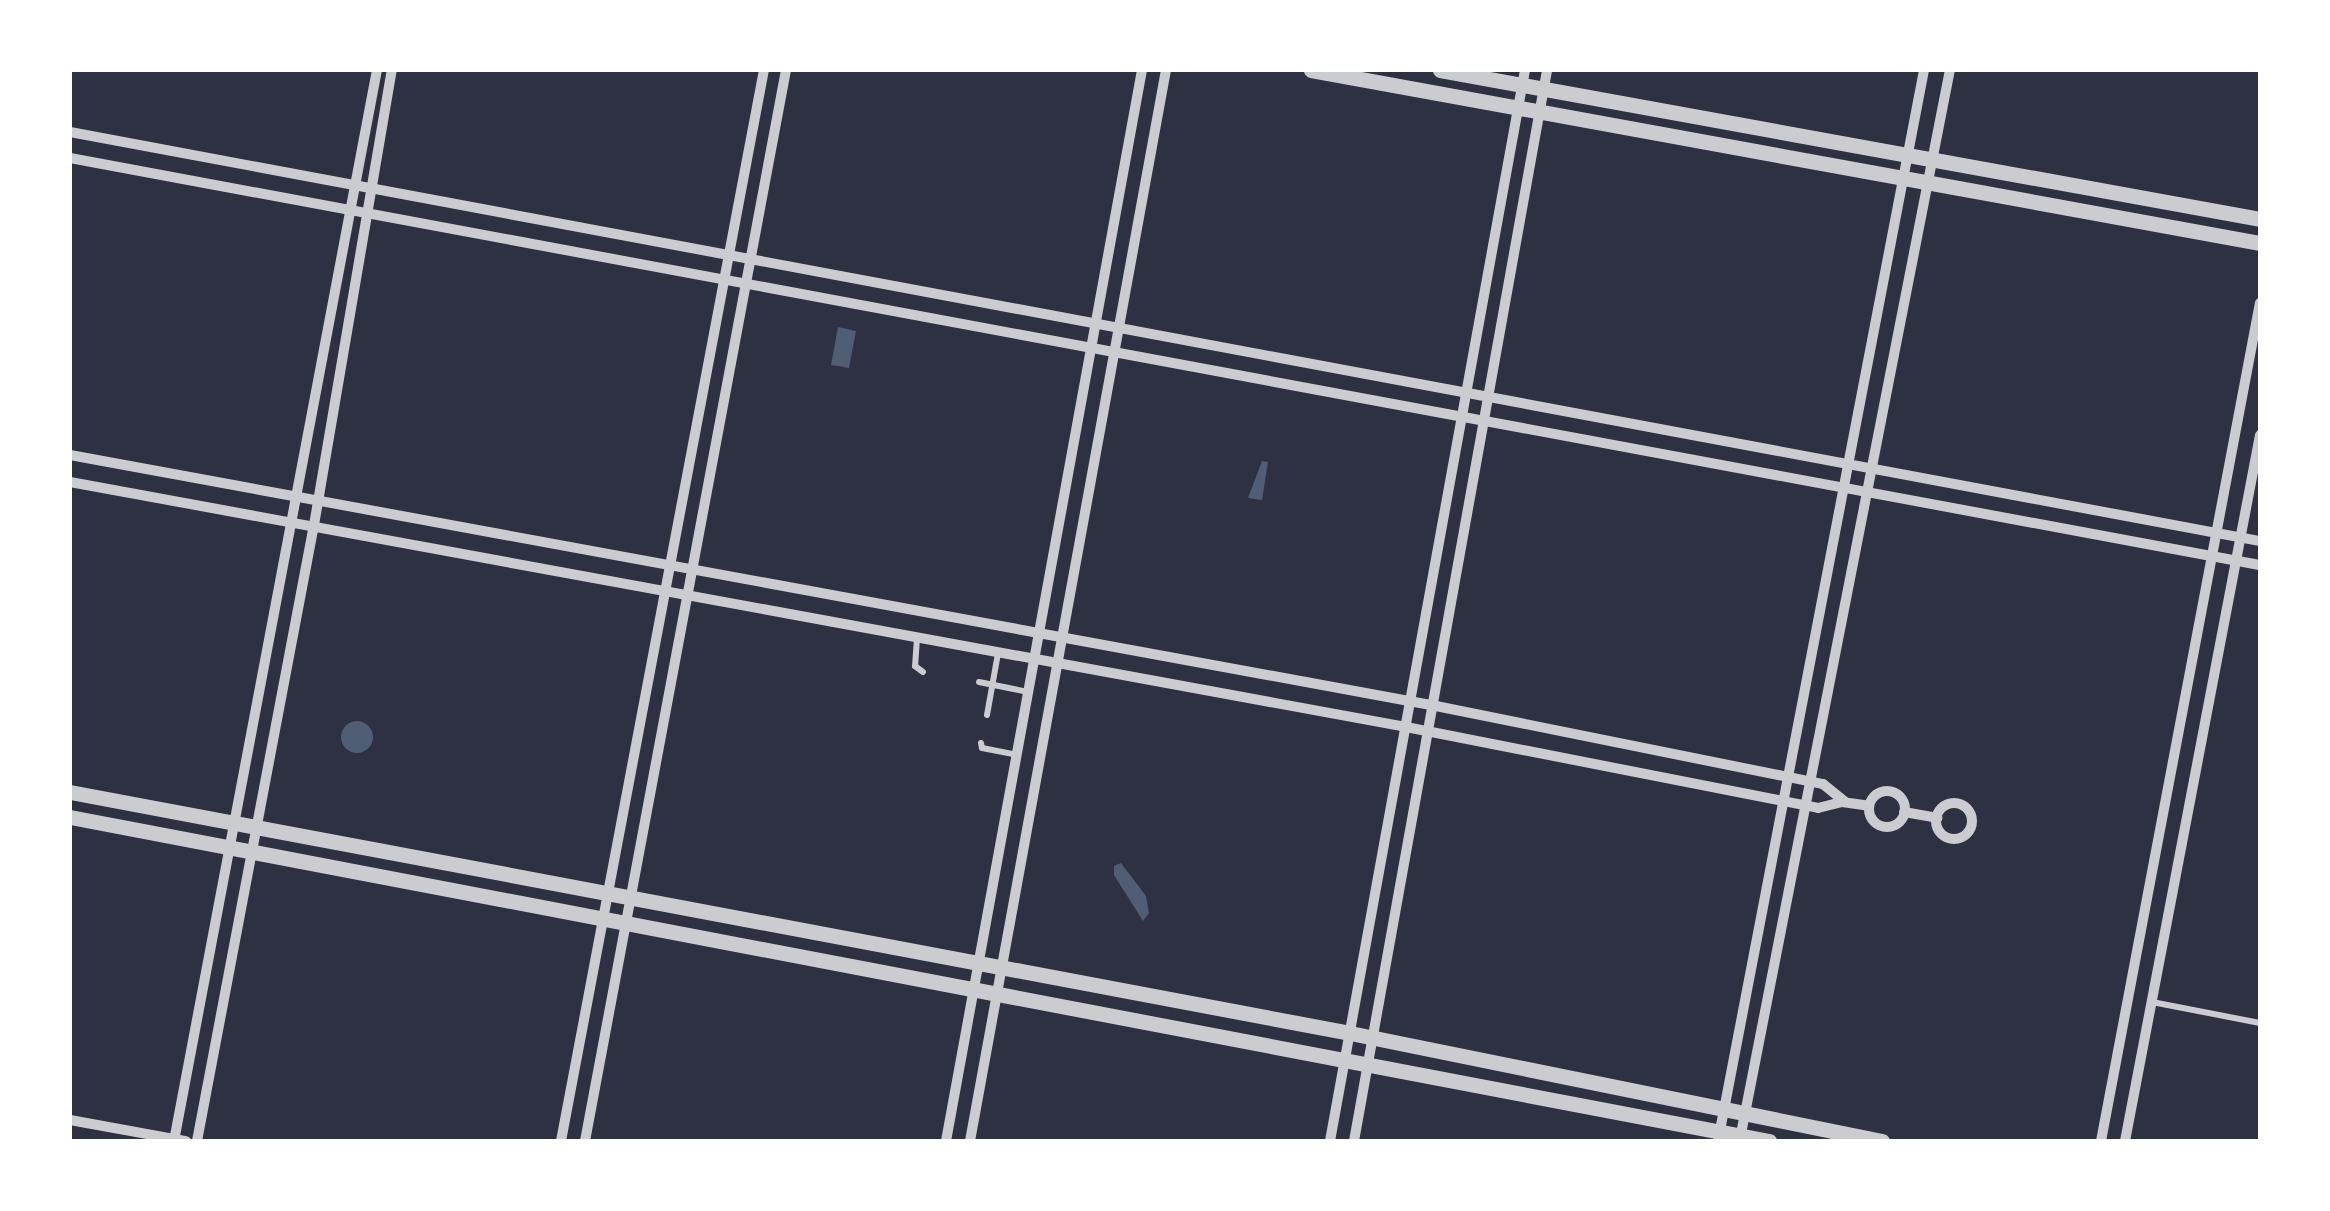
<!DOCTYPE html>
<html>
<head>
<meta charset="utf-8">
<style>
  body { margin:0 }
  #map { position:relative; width:2330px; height:1211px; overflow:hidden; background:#2d3142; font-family:Arial,sans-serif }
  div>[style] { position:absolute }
  .water>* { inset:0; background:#4f5d75 }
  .round { border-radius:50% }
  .service>* { height:6px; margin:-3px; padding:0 3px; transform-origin:3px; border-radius:3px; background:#caccd0 }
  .minor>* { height:10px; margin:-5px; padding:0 5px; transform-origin:5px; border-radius:5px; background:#caccd0 }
  .minor>.ring { margin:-5px; padding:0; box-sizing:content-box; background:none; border:10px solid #caccd0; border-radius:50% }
  .tertiary>* { height:15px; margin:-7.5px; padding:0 7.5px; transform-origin:7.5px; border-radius:7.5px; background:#caccd0 }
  span { translate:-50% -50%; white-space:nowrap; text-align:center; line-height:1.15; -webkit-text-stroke:8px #fff; paint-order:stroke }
  .frame { position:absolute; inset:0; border:72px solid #fff; pointer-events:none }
</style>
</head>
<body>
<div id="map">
  <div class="water">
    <div style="clip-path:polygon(838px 327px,856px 331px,849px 368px,831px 365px)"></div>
    <div style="clip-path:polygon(1262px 461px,1268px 462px,1262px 500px,1248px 498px)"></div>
    <div class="round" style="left:341px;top:721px;width:32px;height:32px"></div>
    <div style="clip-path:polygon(1121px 863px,1146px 896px,1149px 913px,1143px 921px,1114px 875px,1114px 866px)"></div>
  </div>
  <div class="service">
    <div style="left:917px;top:638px;width:28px;rotate:94deg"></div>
    <div style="left:915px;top:666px;width:10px;rotate:37deg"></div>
    <div style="left:979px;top:682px;width:50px;rotate:11.5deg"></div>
    <div style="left:987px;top:715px;width:63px;rotate:-79.9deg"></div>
    <div style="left:981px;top:743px;width:5px;rotate:79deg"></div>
    <div style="left:982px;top:748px;width:36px;rotate:11deg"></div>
    <div style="left:2152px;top:1002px;width:110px;rotate:11deg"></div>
  </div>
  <div class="minor">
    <div style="left:70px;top:132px;width:2228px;rotate:10.58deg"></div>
    <div style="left:70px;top:158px;width:2227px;rotate:10.53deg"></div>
    <div style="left:70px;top:455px;width:1389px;rotate:10.41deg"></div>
    <div style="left:1436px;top:706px;width:395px;rotate:11.4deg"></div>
    <div style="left:1823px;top:784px;width:27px;rotate:39deg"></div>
    <div style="left:70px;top:482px;width:1358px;rotate:10.39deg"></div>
    <div style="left:1406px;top:727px;width:420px;rotate:11.1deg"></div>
    <div style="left:1818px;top:808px;width:25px;rotate:-14deg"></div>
    <div style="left:1842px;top:802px;width:27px;rotate:8deg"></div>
    <div class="ring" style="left:1869px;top:791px;width:26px;height:26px"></div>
    <div class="ring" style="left:1936px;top:803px;width:26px;height:26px"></div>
    <div style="left:1904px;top:812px;width:34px;rotate:10deg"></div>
    <div style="left:70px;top:1120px;width:118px;rotate:10.3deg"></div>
    <div style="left:1740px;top:1139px;width:1089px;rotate:-78.89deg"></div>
    <div style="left:174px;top:1141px;width:1090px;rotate:-79.27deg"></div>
    <div style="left:197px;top:1141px;width:627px;rotate:-79.25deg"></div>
    <div style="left:314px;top:525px;width:462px;rotate:-80.3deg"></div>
    <div style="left:561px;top:1141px;width:1090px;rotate:-79.27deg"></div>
    <div style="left:585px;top:1141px;width:1090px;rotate:-79.37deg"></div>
    <div style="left:946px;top:1141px;width:1089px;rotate:-79.63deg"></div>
    <div style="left:970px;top:1141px;width:1089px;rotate:-79.63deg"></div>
    <div style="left:1330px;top:1141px;width:1089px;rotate:-79.68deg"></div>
    <div style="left:1354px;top:1141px;width:1088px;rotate:-79.78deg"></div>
    <div style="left:1718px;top:1141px;width:1091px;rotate:-79.11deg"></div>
    <div style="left:2101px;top:1141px;width:853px;rotate:-79.26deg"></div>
    <div style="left:2125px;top:1141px;width:719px;rotate:-79.17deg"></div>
  </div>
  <div class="tertiary">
    <div style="left:1311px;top:70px;width:965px;rotate:10.33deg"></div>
    <div style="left:1440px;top:70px;width:833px;rotate:10.3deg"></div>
    <div style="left:70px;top:792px;width:1302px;rotate:10.66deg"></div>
    <div style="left:1350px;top:1033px;width:543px;rotate:11.48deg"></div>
    <div style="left:70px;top:817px;width:1730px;rotate:10.8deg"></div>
  </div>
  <div class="frame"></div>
</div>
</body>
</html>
